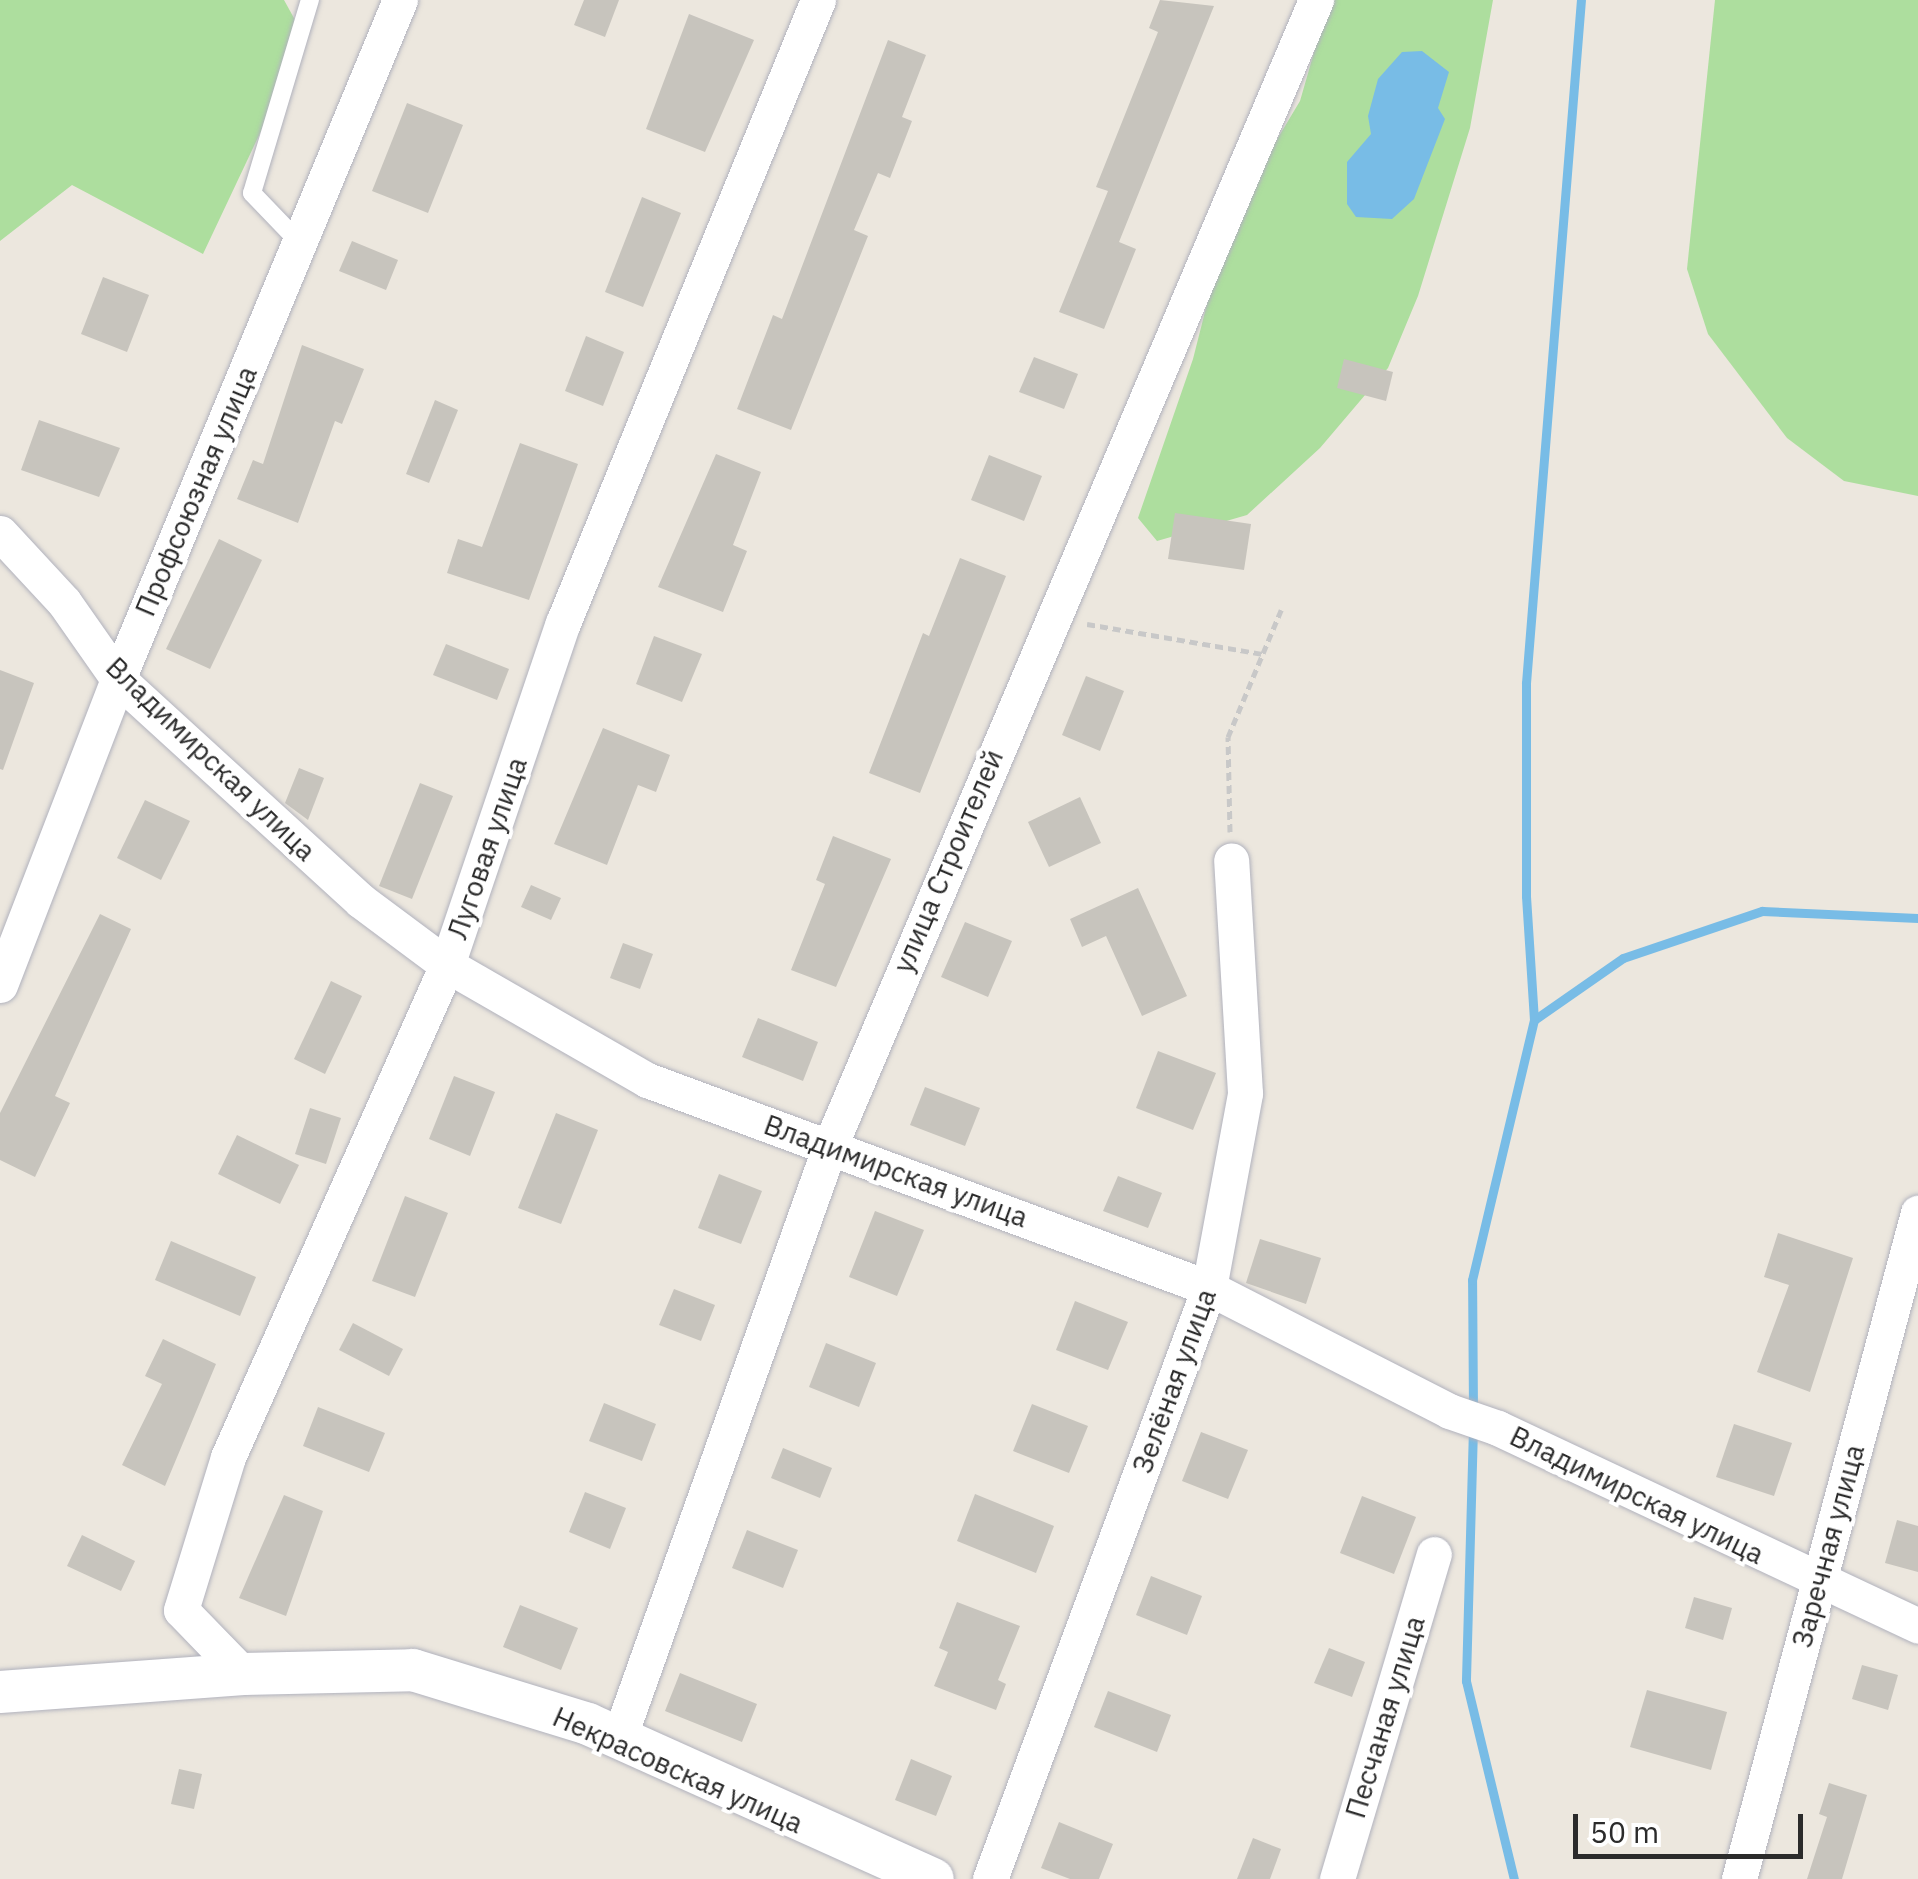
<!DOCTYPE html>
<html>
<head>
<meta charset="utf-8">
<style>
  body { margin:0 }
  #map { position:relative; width:1918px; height:1879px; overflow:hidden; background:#ece7de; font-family:"IBM Plex Sans",sans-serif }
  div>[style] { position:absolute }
  .green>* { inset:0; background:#adde9e }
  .water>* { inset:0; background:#78bce6 }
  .stream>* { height:9px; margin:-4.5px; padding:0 4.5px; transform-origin:4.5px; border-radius:4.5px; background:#78bce6 }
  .building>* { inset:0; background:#c7c4bd }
  .path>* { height:5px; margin-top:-2.5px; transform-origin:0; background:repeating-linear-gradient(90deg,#c8c8c8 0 8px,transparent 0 13px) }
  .roads { filter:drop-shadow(0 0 2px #b1b2bd) drop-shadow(0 0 2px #b1b2bd) }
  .service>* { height:18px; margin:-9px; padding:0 9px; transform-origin:9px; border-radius:9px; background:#fff }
  .minor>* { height:35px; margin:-17.5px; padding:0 17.5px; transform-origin:17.5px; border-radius:17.5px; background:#fff }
  .tertiary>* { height:42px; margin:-21px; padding:0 21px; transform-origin:21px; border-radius:21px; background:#fff }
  span { translate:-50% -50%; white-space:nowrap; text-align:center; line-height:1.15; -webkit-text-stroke:8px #fff; paint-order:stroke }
  .street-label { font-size:28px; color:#2b2b2b }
  .scale { position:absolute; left:1573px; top:1814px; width:230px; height:45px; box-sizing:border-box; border:5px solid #2b2b2b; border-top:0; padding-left:12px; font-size:30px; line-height:35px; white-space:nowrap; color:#2b2b2b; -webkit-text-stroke:8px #fff; paint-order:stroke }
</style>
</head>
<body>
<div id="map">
  <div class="green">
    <div style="clip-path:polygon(0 0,284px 0,305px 38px,203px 254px,72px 185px,0 241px)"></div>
    <div style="clip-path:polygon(1329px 0,1493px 0,1470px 128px,1418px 296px,1388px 368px,1320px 448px,1247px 515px,1157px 541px,1138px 518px,1193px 359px,1228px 221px,1300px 101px)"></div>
    <div style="clip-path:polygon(1715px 0,1918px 0,1918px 496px,1844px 481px,1787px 438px,1708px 334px,1687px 269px)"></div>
  </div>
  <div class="water">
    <div style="clip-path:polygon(1422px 51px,1449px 72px,1438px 108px,1445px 119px,1414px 199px,1392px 219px,1356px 217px,1347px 204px,1347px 162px,1371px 134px,1368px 116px,1378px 79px,1402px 52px)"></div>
  </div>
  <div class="stream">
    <div style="left:1534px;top:1020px;width:108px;rotate:-34.9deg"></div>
    <div style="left:1623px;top:958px;width:147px;rotate:-18.7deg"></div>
    <div style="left:1762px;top:911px;width:156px;rotate:2.6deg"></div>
    <div style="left:1473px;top:1412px;width:132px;rotate:-90.4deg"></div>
    <div style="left:1472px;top:1280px;width:267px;rotate:-76.6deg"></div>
    <div style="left:1534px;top:1020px;width:124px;rotate:-93.7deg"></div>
    <div style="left:1526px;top:896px;width:213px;rotate:-90deg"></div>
    <div style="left:1526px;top:683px;width:685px;rotate:-85.4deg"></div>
    <div style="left:1473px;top:1428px;width:253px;rotate:91.6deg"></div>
    <div style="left:1466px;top:1681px;width:204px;rotate:76.4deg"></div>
  </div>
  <div class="building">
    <div style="clip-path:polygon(584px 0,619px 0,605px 37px,574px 25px)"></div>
    <div style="clip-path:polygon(1160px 0,1214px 6px,1119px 242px,1136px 249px,1104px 329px,1059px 312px,1108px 191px,1096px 187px,1158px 32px,1149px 28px)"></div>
    <div style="clip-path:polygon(689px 14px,754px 40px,705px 152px,646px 129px)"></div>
    <div style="clip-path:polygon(888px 40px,926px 55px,902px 117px,912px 121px,890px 178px,878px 173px,854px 230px,868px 236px,791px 430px,737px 409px,773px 315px,782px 319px)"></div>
    <div style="clip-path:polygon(407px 103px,463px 125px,428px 213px,372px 191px)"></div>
    <div style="clip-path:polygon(642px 197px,681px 213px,643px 307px,605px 292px)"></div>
    <div style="clip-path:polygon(352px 241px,398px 260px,386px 290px,339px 271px)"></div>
    <div style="clip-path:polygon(103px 277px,149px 295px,127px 352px,81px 334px)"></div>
    <div style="clip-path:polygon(586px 336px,624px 352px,603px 406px,565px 391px)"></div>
    <div style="clip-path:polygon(302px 345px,364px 369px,342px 424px,335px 421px,298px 523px,237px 499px,253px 460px,263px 464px)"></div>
    <div style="clip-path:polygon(1034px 357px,1078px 374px,1064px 409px,1019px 392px)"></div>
    <div style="clip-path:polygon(1344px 359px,1393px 372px,1386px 401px,1337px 388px)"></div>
    <div style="clip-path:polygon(435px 400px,458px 410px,429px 483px,406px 474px)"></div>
    <div style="clip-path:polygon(39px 420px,120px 448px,99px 497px,21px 470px)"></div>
    <div style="clip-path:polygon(520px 443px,578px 464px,529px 600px,447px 573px,458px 539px,482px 547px)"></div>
    <div style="clip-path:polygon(716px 454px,761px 472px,733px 545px,747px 551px,723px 612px,658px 587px)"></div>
    <div style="clip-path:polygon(989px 455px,1042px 476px,1024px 521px,971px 500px)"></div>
    <div style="clip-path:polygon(1175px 513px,1251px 524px,1244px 570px,1168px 559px)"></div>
    <div style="clip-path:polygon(219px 539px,262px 560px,210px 669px,166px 649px)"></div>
    <div style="clip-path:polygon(960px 558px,1006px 576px,920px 793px,869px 773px,923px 633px,929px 636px)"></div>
    <div style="clip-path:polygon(654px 636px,702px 654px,682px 702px,636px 684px)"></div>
    <div style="clip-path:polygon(446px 644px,509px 669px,497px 700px,433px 675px)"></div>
    <div style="clip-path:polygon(0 670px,34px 683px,3px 770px,0 769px)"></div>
    <div style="clip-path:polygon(1086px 676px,1124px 691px,1100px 751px,1062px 735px)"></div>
    <div style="clip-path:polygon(603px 728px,670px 755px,656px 792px,638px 785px,607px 865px,554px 844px)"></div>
    <div style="clip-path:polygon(299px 768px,324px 778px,308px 820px,285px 803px)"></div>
    <div style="clip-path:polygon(420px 783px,453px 796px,412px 899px,379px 886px)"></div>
    <div style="clip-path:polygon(1080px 797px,1101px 843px,1049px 867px,1028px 822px)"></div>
    <div style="clip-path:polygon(145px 800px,190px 821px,161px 880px,117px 858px)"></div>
    <div style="clip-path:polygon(833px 836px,891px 859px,836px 987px,791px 970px,825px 884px,816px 880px)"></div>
    <div style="clip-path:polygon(531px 885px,561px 898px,551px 920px,521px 907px)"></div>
    <div style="clip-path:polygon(1138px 888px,1187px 996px,1142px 1016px,1106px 936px,1082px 947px,1070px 919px)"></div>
    <div style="clip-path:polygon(100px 914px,131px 929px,55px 1096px,70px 1103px,35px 1177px,0 1160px,0 1113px)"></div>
    <div style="clip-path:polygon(965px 922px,1012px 941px,988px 997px,941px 977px)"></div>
    <div style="clip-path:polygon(623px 943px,653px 954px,640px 989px,610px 978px)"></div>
    <div style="clip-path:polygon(331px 981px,362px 996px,325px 1074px,294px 1059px)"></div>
    <div style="clip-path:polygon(758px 1018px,818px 1042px,803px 1081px,742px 1057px)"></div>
    <div style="clip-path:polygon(1158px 1051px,1216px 1073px,1193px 1130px,1136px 1108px)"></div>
    <div style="clip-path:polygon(454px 1076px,495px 1092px,470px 1156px,429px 1139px)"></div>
    <div style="clip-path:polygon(925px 1087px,980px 1108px,965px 1146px,910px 1125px)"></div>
    <div style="clip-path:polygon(310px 1108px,341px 1118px,326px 1164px,295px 1154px)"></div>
    <div style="clip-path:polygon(556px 1113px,598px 1130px,561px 1224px,518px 1208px)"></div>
    <div style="clip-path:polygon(237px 1135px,299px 1165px,280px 1204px,218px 1174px)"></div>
    <div style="clip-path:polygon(719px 1174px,762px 1191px,741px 1244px,698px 1228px)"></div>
    <div style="clip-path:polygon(1118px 1176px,1162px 1193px,1148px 1228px,1103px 1211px)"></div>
    <div style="clip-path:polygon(405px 1196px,448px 1213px,415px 1297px,372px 1281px)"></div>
    <div style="clip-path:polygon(875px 1211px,924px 1230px,897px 1296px,849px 1277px)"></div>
    <div style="clip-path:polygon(1778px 1233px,1853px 1258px,1810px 1392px,1757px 1372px,1789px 1285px,1764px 1277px)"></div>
    <div style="clip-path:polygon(1260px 1239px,1321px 1258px,1306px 1304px,1246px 1283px)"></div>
    <div style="clip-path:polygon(171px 1241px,256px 1277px,240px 1316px,155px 1280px)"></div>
    <div style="clip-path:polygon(674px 1289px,715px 1305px,701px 1341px,659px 1325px)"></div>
    <div style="clip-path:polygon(1075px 1301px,1128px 1322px,1108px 1370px,1056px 1350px)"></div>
    <div style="clip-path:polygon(353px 1323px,403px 1349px,389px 1376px,339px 1350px)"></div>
    <div style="clip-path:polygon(163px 1339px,216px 1364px,165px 1486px,122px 1465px,162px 1384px,145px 1376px)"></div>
    <div style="clip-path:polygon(826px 1343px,876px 1363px,859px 1407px,809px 1387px)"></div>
    <div style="clip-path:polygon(604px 1403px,656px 1424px,642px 1461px,589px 1441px)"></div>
    <div style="clip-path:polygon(1032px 1404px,1088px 1426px,1069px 1473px,1013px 1451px)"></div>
    <div style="clip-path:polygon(318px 1407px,385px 1433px,369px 1472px,303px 1446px)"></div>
    <div style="clip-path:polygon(1734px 1424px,1792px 1443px,1774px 1496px,1716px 1477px)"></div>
    <div style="clip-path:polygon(1201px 1432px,1248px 1450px,1228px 1499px,1182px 1481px)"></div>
    <div style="clip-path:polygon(783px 1448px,832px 1468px,820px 1498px,771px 1478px)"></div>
    <div style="clip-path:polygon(585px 1492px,626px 1508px,610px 1549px,569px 1532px)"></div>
    <div style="clip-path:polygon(975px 1494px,1054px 1526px,1036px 1573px,957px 1541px)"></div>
    <div style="clip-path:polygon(284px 1495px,323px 1511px,286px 1616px,239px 1598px)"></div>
    <div style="clip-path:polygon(1362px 1496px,1416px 1517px,1394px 1574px,1340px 1553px)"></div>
    <div style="clip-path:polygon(1897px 1520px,1918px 1526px,1918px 1572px,1885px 1563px)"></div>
    <div style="clip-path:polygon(747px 1530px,798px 1550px,783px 1588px,732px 1568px)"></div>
    <div style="clip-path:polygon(82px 1535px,135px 1561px,121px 1591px,67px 1566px)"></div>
    <div style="clip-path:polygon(1151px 1576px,1202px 1596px,1187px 1635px,1136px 1615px)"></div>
    <div style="clip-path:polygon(1694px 1597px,1732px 1608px,1723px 1640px,1685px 1628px)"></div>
    <div style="clip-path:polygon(957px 1602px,1020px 1626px,998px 1680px,1006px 1684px,996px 1710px,934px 1686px,948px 1652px,939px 1648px)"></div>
    <div style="clip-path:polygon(520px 1605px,578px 1628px,561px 1670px,503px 1647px)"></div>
    <div style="clip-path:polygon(1329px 1648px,1365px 1662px,1352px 1697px,1314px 1683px)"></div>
    <div style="clip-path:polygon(1862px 1665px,1898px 1675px,1888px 1710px,1852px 1699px)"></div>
    <div style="clip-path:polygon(680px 1673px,757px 1704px,742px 1742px,665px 1711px)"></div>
    <div style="clip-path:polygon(1647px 1690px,1727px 1712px,1711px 1770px,1630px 1747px)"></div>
    <div style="clip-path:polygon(1108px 1691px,1171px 1715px,1157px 1752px,1094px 1727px)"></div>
    <div style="clip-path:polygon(911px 1759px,952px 1776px,936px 1816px,895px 1800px)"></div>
    <div style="clip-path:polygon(179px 1769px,202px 1774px,194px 1809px,171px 1804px)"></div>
    <div style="clip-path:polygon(1829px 1783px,1867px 1795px,1842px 1879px,1807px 1879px,1827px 1817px,1819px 1814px)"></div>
    <div style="clip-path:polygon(1059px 1822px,1113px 1844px,1099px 1879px,1070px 1879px,1041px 1868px)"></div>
    <div style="clip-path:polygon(1253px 1838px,1281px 1849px,1270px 1879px,1237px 1879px)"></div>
  </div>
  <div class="path">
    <div style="left:1087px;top:624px;width:179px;rotate:9.7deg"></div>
    <div style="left:1230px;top:832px;width:95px;rotate:-91.2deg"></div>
    <div style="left:1228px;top:737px;width:138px;rotate:-67.3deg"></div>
  </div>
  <div class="roads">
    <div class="service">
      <div style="left:299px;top:242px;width:68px;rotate:-133.8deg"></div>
      <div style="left:252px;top:193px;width:202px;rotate:-73.3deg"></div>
    </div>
    <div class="minor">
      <div style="left:0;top:533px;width:94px;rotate:47.2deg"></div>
      <div style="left:64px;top:602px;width:94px;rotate:55deg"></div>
      <div style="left:118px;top:679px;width:329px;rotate:42.4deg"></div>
      <div style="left:361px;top:901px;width:107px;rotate:36.7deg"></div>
      <div style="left:447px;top:965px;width:231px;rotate:29.9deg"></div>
      <div style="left:647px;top:1080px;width:599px;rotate:20.31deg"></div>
      <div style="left:1209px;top:1288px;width:270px;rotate:27.1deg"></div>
      <div style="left:1449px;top:1411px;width:52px;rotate:19.1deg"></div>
      <div style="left:1498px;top:1428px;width:464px;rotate:25.2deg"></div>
      <div style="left:0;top:985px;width:328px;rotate:-68.9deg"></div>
      <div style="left:118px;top:679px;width:735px;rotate:-67.45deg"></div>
      <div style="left:243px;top:1674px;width:89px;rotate:-134.1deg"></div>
      <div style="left:181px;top:1610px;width:160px;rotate:-72.9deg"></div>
      <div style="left:228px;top:1457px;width:539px;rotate:-66.01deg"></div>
      <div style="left:447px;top:965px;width:361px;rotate:-71.3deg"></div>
      <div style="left:563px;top:623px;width:673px;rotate:-67.74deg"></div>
      <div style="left:619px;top:1738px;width:628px;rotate:-70.38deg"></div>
      <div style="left:830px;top:1146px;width:1245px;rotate:-67.02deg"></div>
      <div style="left:990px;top:1879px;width:630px;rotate:-69.67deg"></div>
      <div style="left:1209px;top:1288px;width:198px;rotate:-79.5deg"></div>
      <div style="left:1245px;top:1093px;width:233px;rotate:-93.4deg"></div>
      <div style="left:1337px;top:1879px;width:339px;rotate:-73.4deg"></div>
      <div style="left:1739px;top:1879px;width:690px;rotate:-74.96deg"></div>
    </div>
    <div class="tertiary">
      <div style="left:0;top:1692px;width:244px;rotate:-4.2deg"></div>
      <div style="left:243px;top:1674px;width:170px;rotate:-1.3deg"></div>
      <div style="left:413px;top:1670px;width:183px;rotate:17.1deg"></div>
      <div style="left:588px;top:1724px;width:378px;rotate:24.2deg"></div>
    </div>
  </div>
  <div class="street-label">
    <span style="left:196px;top:491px;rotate:-67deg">Профсоюзная улица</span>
    <span style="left:211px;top:759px;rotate:44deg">Владимирская улица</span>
    <span style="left:487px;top:848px;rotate:-71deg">Луговая улица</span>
    <span style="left:948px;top:861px;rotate:-67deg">улица Строителей</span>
    <span style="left:896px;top:1171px;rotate:20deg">Владимирская улица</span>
    <span style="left:1174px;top:1381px;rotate:-70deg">Зелёная улица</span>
    <span style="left:1637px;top:1495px;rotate:26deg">Владимирская улица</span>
    <span style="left:1828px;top:1546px;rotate:-75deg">Заречная улица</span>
    <span style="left:1385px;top:1717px;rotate:-73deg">Песчаная улица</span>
    <span style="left:678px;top:1770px;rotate:24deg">Некрасовская улица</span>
  </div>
  <div class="scale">50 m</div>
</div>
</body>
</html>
